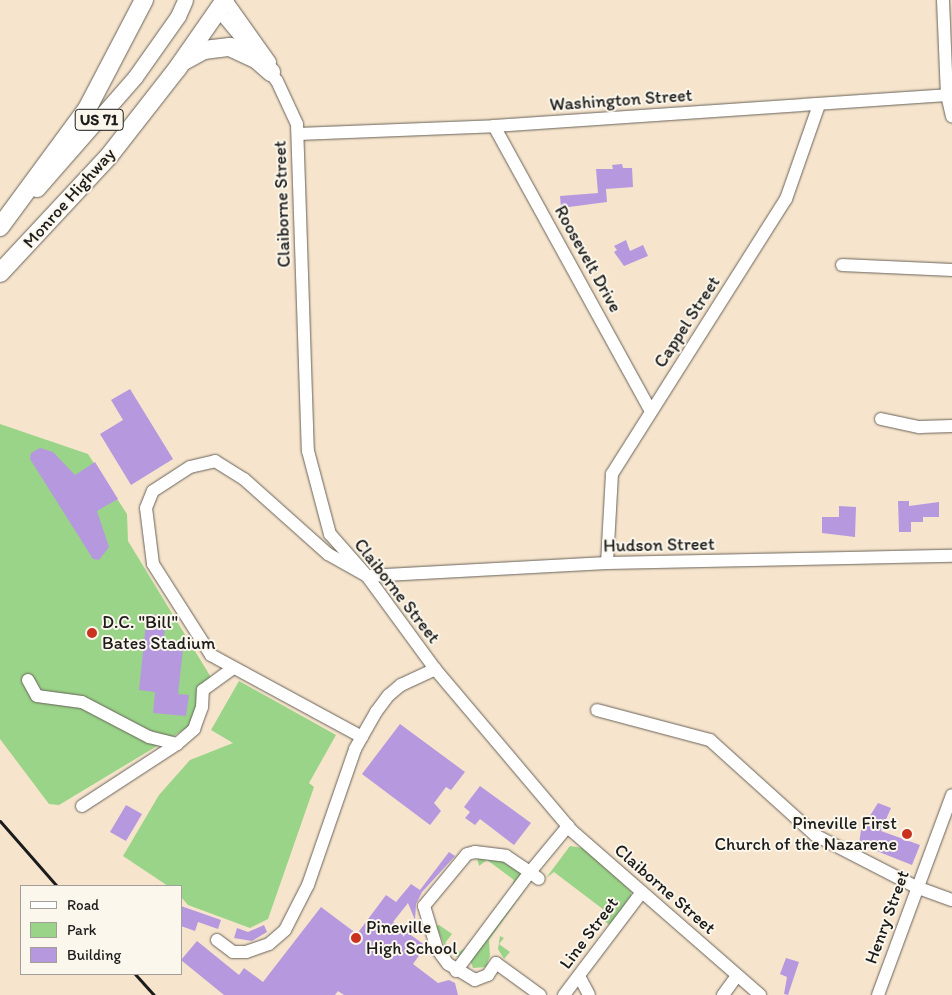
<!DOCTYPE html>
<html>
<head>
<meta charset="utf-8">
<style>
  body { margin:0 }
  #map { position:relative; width:952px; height:995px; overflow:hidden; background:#f6e4cc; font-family:Itim,sans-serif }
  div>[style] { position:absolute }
  .green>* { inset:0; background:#9ad488 }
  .building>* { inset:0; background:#b698df }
  .roads { filter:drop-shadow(0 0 1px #68625a) drop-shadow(0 0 1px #68625a) }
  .minor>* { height:12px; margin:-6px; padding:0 6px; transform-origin:6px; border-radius:6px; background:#fff }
  .major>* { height:15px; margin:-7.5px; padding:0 7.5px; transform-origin:7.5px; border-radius:7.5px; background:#fff }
  .highway>* { height:18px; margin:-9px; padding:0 9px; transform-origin:9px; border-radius:9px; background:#fff }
  .rail>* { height:3px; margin:-1.5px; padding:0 1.5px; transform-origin:1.5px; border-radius:1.5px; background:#1c1c1c }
  .dots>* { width:14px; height:14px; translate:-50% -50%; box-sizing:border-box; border:2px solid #fbf7ec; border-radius:50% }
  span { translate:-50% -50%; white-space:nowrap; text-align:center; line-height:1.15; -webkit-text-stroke:4px #fbf7ec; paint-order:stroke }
  .shield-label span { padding:1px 4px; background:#fbf7ec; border:1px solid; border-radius:4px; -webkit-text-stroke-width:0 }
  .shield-label { font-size:16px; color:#1c1c1c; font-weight:700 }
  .street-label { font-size:18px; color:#1c1c1c }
  .poi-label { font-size:18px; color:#1c1c1c }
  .left { translate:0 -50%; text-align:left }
  .right { translate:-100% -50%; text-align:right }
  .legend { position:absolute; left:20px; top:885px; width:162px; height:90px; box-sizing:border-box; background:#fbf7ec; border:1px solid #a29f99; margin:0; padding:6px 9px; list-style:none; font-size:15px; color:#1c1c1c }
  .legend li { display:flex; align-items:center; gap:10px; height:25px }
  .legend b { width:25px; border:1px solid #a29f99 }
</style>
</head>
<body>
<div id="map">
  <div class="green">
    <div style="clip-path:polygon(0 424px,88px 454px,127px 514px,128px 541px,212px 679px,187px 728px,59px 805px,49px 804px,0 739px)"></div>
    <div style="clip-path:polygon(239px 681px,336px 735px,309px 783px,314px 787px,268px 919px,250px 928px,188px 905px,181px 897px,181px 886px,168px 886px,123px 856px,159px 795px,190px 760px,233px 743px,211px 730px)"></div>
    <div style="clip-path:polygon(570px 846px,583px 848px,631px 891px,631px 898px,610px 925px,599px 918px,604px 910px,554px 872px,546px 878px)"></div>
    <div style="clip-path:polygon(477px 858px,501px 860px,523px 875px,511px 889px,514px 880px,487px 860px,479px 866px)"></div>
    <div style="clip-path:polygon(531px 881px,489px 940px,490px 956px,486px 967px,473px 968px,470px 960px)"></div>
    <div style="clip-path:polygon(439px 925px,452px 934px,445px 943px,459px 952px,467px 947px,463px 954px,458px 957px,448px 953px,436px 926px)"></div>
    <div style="clip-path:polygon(500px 936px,504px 938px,499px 944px,510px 952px,504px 959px,498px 949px)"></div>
  </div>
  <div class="building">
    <div style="clip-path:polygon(622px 164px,623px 168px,632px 168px,633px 187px,606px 189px,607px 202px,561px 208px,560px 196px,598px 193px,596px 169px,613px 169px,612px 165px)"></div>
    <div style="clip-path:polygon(626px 240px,630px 251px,643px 245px,648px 256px,624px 266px,614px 252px,617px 250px,614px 246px)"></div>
    <div style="clip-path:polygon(130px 389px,173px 459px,131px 485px,100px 434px,123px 420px,111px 400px)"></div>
    <div style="clip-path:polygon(40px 448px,53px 452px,75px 475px,95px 462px,118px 499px,97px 511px,109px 547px,99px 560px,93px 559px,30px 459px,31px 453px)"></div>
    <div style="clip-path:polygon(898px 501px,909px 501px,909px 506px,939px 502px,939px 517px,923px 517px,923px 522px,911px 522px,911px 532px,899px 532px)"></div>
    <div style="clip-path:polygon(839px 506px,856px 507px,855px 537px,822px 533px,822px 517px,839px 517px)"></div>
    <div style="clip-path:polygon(147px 614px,166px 616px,163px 647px,183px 649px,178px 694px,189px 695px,186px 716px,153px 713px,155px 692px,139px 690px)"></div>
    <div style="clip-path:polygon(400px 724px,465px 772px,451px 790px,446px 787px,434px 803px,441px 811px,430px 825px,362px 774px)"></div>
    <div style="clip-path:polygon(480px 786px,531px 823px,514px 845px,480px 819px,475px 825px,465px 818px,470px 812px,464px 807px)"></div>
    <div style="clip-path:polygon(878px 803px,891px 808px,881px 831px,920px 845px,912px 865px,859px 844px,861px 830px)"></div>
    <div style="clip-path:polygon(126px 805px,142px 814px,126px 841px,110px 832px)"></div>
    <div style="clip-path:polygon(449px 852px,455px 856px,422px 892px,416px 904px,415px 920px,408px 903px,393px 922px,426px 946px,413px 964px,438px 983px,449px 980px,455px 983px,458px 995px,344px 995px,338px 991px,335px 995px,224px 995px,181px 960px,197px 941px,239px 975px,244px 968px,263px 982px,321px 907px,357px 934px,386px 895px,396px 902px,411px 884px,420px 890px)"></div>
    <div style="clip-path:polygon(181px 906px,221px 920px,218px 929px,198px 922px,195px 931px,181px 926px)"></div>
    <div style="clip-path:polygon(264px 925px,267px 932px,252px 941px,234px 938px,237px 928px,248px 932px)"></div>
    <div style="clip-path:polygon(786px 958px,799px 962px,788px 995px,784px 994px,787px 977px,780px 974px)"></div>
  </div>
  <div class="roads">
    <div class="minor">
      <div style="left:226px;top:0;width:76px;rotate:54.6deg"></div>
      <div style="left:943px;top:0;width:95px;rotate:87.6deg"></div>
      <div style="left:947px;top:95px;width:22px;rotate:77deg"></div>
      <div style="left:218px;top:10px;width:92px;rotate:50.3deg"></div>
      <div style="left:277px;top:81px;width:47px;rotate:65.1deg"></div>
      <div style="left:297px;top:124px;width:327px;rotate:88.1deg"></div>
      <div style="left:308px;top:451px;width:86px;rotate:75.2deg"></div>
      <div style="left:330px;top:534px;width:56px;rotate:48.6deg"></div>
      <div style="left:367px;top:576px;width:115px;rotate:53.8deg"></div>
      <div style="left:435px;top:669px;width:211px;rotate:49.8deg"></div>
      <div style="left:571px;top:830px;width:251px;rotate:41.1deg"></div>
      <div style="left:494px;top:126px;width:324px;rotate:61.2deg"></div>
      <div style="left:298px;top:134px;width:196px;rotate:-2.3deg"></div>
      <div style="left:494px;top:126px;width:454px;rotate:-3.9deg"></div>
      <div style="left:842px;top:265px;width:110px;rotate:2.6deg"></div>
      <div style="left:881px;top:419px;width:40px;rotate:12deg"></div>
      <div style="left:920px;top:427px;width:32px;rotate:-2deg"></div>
      <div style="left:607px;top:563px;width:89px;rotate:-86.8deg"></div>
      <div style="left:612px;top:474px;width:325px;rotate:-57.7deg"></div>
      <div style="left:786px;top:199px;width:100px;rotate:-70.7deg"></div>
      <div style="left:28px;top:680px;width:18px;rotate:61deg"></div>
      <div style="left:37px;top:696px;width:45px;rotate:7.6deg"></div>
      <div style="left:82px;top:702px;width:76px;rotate:27.6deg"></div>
      <div style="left:149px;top:737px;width:29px;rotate:14deg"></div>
      <div style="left:597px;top:710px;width:117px;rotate:14.9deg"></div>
      <div style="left:710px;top:740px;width:142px;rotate:42.1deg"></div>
      <div style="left:815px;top:835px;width:114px;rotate:27.2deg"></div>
      <div style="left:916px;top:887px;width:38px;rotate:20deg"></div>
      <div style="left:362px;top:737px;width:172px;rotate:-151.5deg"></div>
      <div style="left:211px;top:655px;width:108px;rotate:-122.5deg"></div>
      <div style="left:153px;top:564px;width:56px;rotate:-97.1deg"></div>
      <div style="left:146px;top:508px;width:18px;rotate:-68deg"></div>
      <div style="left:153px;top:491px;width:44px;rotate:-33deg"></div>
      <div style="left:190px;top:467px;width:26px;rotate:-13deg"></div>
      <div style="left:215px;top:461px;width:34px;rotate:32deg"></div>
      <div style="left:244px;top:479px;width:113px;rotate:41.8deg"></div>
      <div style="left:328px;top:554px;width:45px;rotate:29.4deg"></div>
      <div style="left:367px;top:576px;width:240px;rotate:-3.1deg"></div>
      <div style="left:607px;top:563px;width:345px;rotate:-1.2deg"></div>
      <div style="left:82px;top:806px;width:113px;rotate:-33.1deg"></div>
      <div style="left:177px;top:744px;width:23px;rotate:-41deg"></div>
      <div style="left:194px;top:729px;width:23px;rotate:-70deg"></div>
      <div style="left:202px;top:707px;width:17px;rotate:-87deg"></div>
      <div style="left:203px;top:690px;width:36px;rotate:-36deg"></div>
      <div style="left:217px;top:940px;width:20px;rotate:37deg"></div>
      <div style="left:233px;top:952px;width:13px"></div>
      <div style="left:246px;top:952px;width:24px;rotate:-19deg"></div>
      <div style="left:269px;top:944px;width:21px;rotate:-41deg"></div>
      <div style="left:285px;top:930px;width:51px;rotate:-62.9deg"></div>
      <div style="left:308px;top:885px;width:144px;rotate:-70.9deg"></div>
      <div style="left:355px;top:749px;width:43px;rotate:-60.4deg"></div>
      <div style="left:376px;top:712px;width:21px;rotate:-53deg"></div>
      <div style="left:389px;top:695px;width:16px;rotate:-40deg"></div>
      <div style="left:401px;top:685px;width:38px;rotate:-25deg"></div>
      <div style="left:456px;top:971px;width:124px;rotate:-53.2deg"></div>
      <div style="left:530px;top:872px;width:11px;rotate:38deg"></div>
      <div style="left:579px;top:976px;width:21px;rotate:62deg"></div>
      <div style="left:540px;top:995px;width:54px;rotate:-144deg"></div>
      <div style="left:496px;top:963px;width:14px;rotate:124deg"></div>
      <div style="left:488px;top:975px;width:14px;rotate:159deg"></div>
      <div style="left:475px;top:980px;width:31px;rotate:-149deg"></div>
      <div style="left:448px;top:964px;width:19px;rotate:-126deg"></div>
      <div style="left:437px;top:949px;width:45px;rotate:-106.8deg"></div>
      <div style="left:424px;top:906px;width:67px;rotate:-50.4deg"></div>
      <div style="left:467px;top:854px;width:8px;rotate:-14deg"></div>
      <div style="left:475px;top:852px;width:31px;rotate:7deg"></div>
      <div style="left:506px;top:856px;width:29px;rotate:34deg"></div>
      <div style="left:530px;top:872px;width:60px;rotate:-50.4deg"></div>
      <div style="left:564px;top:995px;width:129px;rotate:-52.9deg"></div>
      <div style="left:723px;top:995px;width:24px;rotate:-54deg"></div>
      <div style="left:878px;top:995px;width:213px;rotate:-69.7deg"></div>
    </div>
    <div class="major">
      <div style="left:37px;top:189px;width:149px;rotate:-48.8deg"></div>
      <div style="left:135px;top:77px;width:75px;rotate:-54.8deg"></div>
      <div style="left:178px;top:16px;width:17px;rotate:-66deg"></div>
    </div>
    <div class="highway">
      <div style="left:184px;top:61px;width:23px;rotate:-29deg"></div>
      <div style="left:204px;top:50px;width:26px;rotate:-7deg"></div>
      <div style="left:230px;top:47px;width:29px;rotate:25deg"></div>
      <div style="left:256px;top:59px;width:20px;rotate:41deg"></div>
      <div style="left:0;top:227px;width:147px;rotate:-53.6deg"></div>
      <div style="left:87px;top:109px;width:123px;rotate:-62.4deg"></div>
      <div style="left:0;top:273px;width:160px;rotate:-47deg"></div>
      <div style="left:109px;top:156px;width:110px;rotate:-52deg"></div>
      <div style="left:177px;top:69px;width:84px;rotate:-55.2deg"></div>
    </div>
  </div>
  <div class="rail">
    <div style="left:0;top:821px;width:86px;rotate:48.8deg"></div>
    <div style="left:135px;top:974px;width:28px;rotate:48deg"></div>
  </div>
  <div class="dots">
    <div style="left:92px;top:633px;background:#c8321e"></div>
    <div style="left:907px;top:834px;background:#c8321e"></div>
    <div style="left:356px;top:938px;background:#c8321e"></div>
  </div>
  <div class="shield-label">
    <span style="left:99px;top:120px">US 71</span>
  </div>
  <div class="street-label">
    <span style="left:621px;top:100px;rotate:-4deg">Washington Street</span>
    <span style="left:69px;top:198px;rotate:-48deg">Monroe Highway</span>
    <span style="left:282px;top:204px;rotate:-92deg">Claiborne Street</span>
    <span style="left:588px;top:259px;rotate:61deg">Roosevelt Drive</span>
    <span style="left:687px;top:322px;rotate:-57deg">Cappel Street</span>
    <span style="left:659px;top:545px;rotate:-1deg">Hudson Street</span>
    <span style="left:397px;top:591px;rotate:52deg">Claiborne Street</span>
    <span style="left:665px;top:889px;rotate:41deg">Claiborne Street</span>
    <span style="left:887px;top:917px;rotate:-70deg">Henry Street</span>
    <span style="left:589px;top:933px;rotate:-53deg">Line Street</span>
  </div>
  <div class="poi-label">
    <span class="left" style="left:102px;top:633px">D.C. "Bill"<br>Bates Stadium</span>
    <span class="right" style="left:897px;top:834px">Pineville First<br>Church of the Nazarene</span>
    <span class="left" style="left:366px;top:938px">Pineville<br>High School</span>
  </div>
  <ul class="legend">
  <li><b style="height:6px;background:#fff"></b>Road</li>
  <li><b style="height:14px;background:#9ad488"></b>Park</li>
  <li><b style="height:14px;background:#b698df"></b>Building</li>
  </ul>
</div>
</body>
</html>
